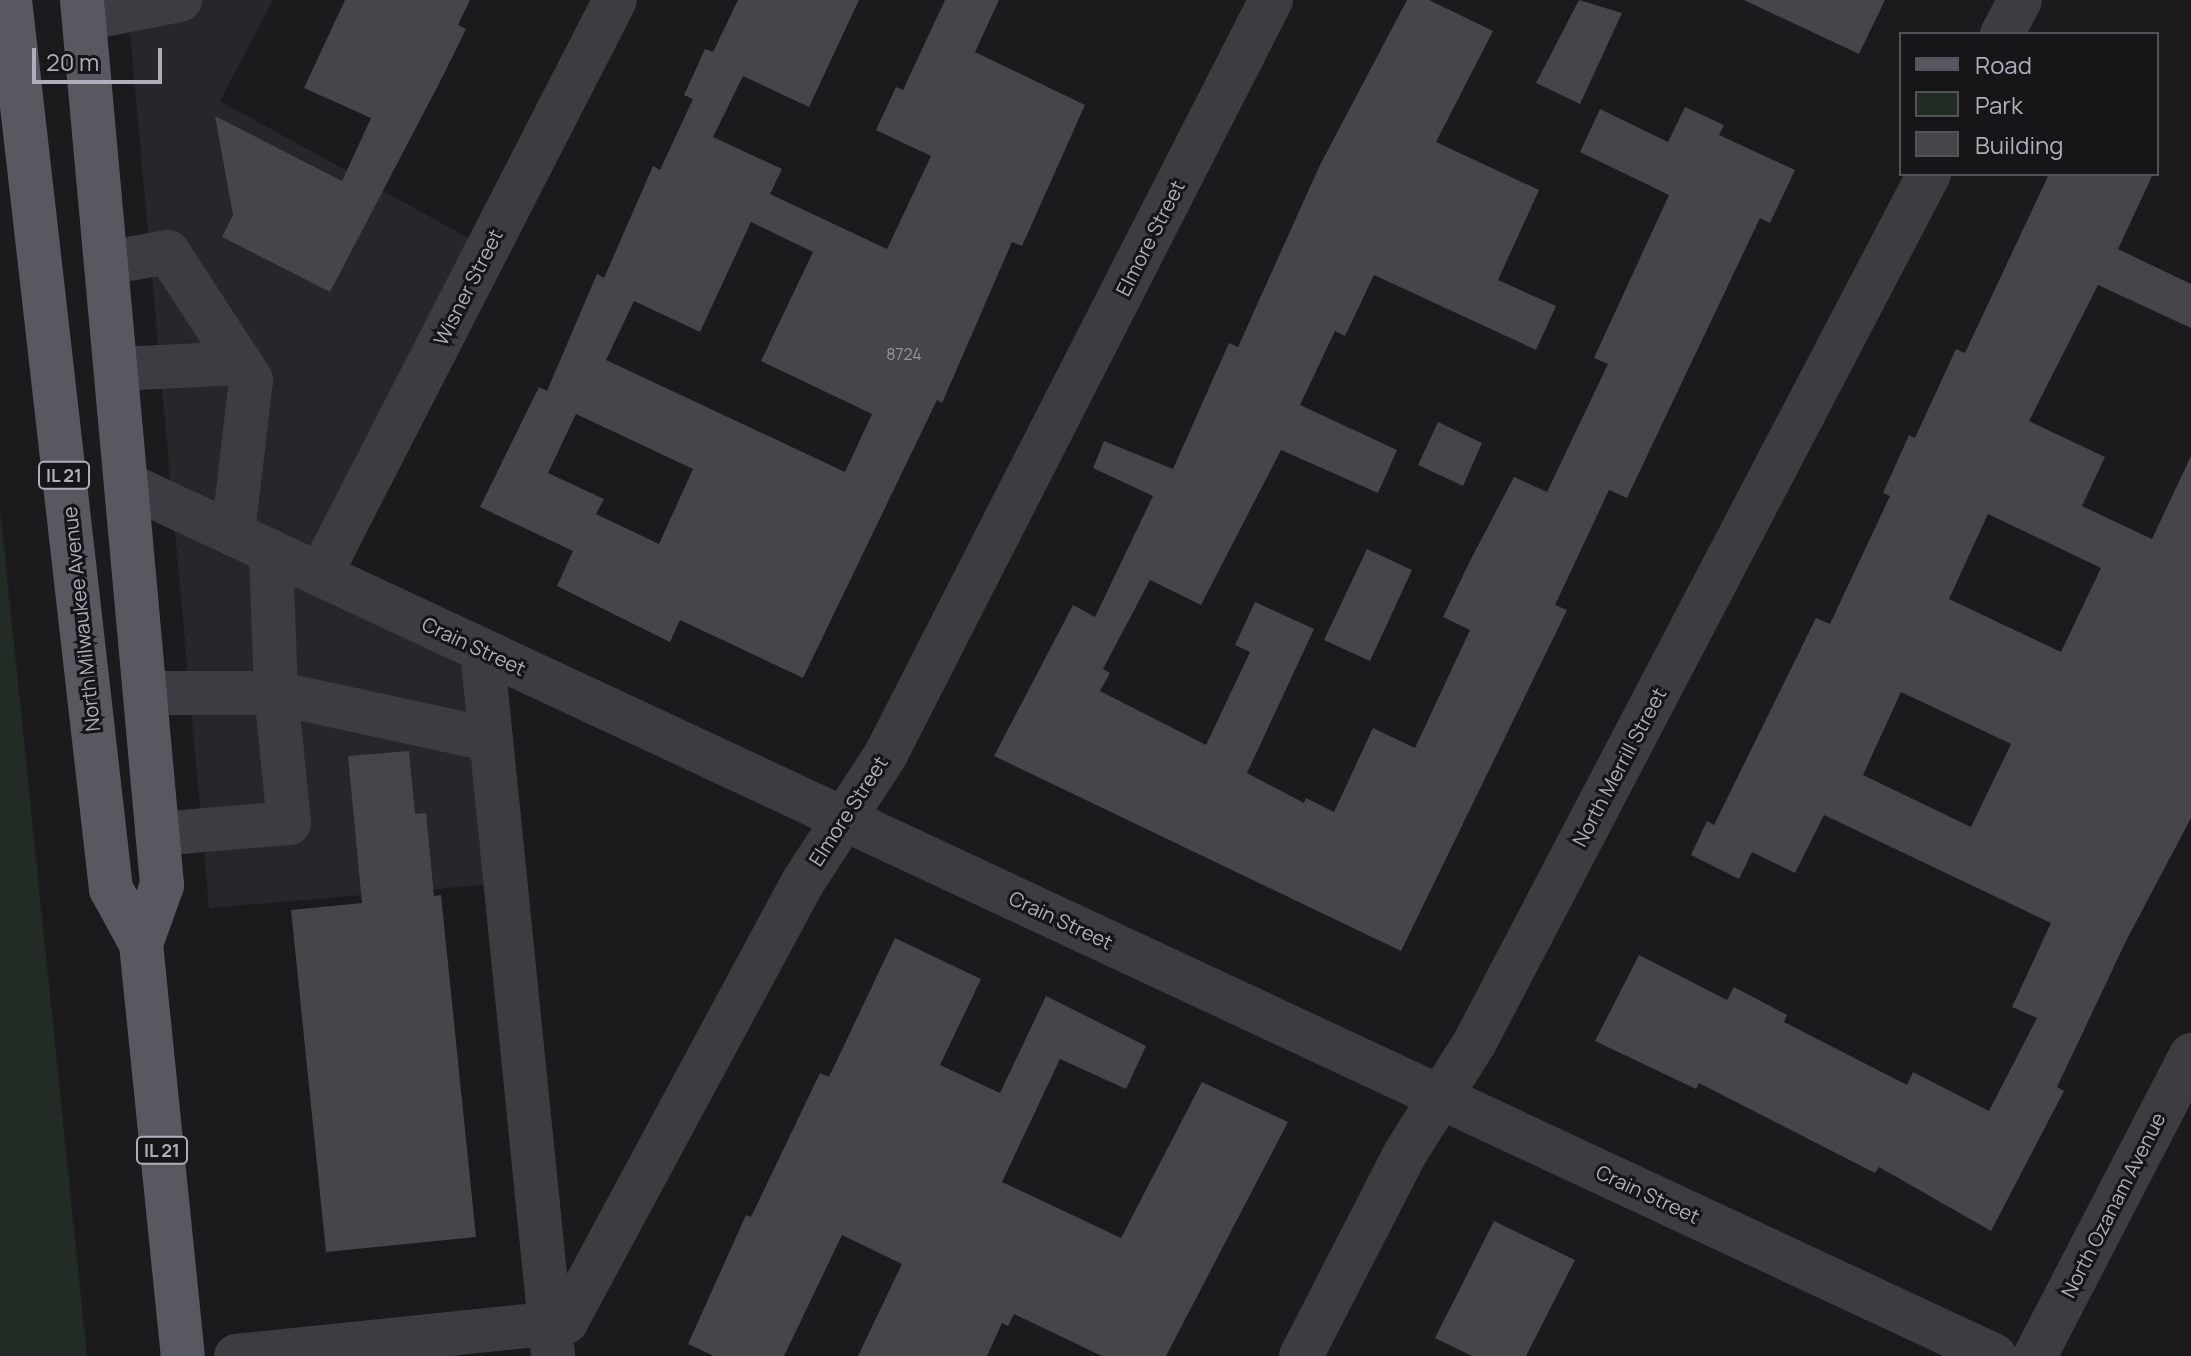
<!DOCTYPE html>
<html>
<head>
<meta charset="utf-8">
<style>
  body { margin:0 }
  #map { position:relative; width:2191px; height:1356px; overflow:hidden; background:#1b1a1d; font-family:Manrope,sans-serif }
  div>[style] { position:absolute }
  .built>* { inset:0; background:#27262a }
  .green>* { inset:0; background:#222b24 }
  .building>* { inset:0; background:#45454a }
  .minor>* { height:44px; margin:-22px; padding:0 22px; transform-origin:22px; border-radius:22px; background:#3c3c42 }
  .major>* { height:44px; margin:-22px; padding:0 22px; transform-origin:22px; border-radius:22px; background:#585860 }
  span { translate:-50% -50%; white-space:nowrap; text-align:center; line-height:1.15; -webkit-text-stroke:6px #161518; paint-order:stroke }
  .number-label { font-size:16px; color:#9395a0 }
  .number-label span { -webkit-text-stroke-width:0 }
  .shield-label span { padding:2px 6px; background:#161518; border:2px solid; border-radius:6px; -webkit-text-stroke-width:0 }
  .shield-label { font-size:18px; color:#adb0bc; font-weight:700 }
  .street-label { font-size:20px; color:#adb0bc }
  .legend { position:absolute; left:1899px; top:32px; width:260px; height:144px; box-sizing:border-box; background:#161518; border:2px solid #52535a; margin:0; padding:10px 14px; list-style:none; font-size:24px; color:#adb0bc }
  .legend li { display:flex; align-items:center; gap:16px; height:40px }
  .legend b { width:40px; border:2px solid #52535a }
  .scale { position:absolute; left:32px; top:48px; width:130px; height:36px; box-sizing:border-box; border:4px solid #adb0bc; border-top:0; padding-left:10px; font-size:24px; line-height:28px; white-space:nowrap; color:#adb0bc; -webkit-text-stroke:6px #161518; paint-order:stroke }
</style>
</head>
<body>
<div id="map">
  <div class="built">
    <div style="clip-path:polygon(127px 0,273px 0,220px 101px,485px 247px,311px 577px,476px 655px,494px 884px,209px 908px)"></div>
  </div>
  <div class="green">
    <div style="clip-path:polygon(0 507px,87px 1356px,0 1356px)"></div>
  </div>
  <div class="building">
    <div style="clip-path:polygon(345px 0,470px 0,458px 25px,466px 29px,444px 74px,330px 292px,222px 237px,233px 215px,215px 116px,342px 181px,371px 118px,304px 88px)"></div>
    <div style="clip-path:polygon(evenodd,738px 0,859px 0,809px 107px,743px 76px,713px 137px,782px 169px,770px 194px,887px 249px,931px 156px,876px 130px,896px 87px,903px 90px,945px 0,999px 0,975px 52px,1085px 105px,1022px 246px,1012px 242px,942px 403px,937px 400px,803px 678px,680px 620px,670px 642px,557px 586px,573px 551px,480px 507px,539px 387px,547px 391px,597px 274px,604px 278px,653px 166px,660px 170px,693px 99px,684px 95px,705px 49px,713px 52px,738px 0,751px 222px,813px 252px,761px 361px,872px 414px,845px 472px,606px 360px,634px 301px,700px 332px,751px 222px,738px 0,576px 414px,693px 469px,659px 544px,596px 514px,604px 499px,548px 473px,576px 414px)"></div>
    <div style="clip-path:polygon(1407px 0,1429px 0,1493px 31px,1436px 142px,1539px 190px,1498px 280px,1556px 306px,1536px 350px,1374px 275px,1345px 336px,1335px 331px,1300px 405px,1397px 450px,1378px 493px,1281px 450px,1201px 605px,1150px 580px,1103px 669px,1110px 673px,1100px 691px,1206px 745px,1250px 652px,1235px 645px,1255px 602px,1314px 629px,1247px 773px,1304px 803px,1306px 798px,1334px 812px,1373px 728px,1415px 748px,1470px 630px,1443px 617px,1470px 561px,1514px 477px,1547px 492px,1608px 364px,1594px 358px,1669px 195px,1580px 152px,1600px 109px,1668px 142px,1685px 107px,1724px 125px,1719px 135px,1795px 170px,1770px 223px,1760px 218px,1627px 498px,1609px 490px,1555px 605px,1567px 610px,1401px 951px,994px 756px,1073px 605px,1095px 617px,1153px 496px,1093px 468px,1104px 441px,1173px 469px,1229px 343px,1238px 347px,1319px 167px)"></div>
    <div style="clip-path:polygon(1579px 0,1622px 13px,1580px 104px,1536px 83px)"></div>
    <div style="clip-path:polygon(1744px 0,1885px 0,1859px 54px)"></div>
    <div style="clip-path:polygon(evenodd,2049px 174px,2153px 174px,2118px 249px,2191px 284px,2191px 328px,2098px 285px,2029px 421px,2105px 457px,2082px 506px,2152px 539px,2191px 456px,2191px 818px,2126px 941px,2057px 1087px,2064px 1091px,1991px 1231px,1879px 1167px,1875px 1173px,1699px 1083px,1696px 1089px,1595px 1041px,1639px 955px,1727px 1000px,1734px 987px,1787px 1015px,1784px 1022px,1907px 1085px,1913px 1072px,1989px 1111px,2037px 1018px,2012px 1007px,2051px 923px,1824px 815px,1795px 873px,1752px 852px,1739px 879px,1691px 855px,1707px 821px,1714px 825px,1816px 618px,1830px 624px,1890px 496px,1883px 493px,1909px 435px,1915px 438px,1956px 349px,1965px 353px,2049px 174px,1988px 514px,2101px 568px,2061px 652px,1949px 599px,1988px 514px,2049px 174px,1901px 692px,2011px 744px,1971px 827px,1863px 775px,1901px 692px)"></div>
    <div style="clip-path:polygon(1438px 422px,1482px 443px,1463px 486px,1418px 465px)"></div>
    <div style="clip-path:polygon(1367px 549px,1412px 570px,1370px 661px,1324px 640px)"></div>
    <div style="clip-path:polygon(409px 751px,415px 814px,426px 813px,434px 896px,441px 895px,476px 1237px,326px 1252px,291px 910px,362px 903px,348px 756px)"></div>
    <div style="clip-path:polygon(895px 938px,981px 979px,940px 1065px,1000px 1093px,1046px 996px,1146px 1046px,1126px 1089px,1060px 1059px,1002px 1182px,1121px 1238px,1202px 1082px,1288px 1122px,1166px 1356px,1102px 1356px,1014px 1314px,1008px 1326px,1002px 1323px,987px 1356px,858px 1356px,902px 1264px,842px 1235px,784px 1356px,714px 1356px,688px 1344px,746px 1215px,751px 1217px,820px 1073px,829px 1077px)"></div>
    <div style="clip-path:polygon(1494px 1221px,1575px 1260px,1526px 1356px,1472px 1356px,1435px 1338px)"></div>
  </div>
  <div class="minor">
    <div style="left:84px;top:19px;width:98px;rotate:-11.2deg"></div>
    <div style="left:2002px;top:34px;width:38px;rotate:-62deg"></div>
    <div style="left:107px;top:263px;width:62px;rotate:-10.2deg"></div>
    <div style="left:168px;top:252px;width:153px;rotate:57deg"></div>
    <div style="left:251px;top:380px;width:155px;rotate:96.7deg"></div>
    <div style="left:116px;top:369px;width:125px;rotate:-2.7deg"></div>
    <div style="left:126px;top:484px;width:2062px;rotate:25.01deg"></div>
    <div style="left:271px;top:551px;width:142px;rotate:88deg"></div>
    <div style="left:276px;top:693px;width:220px;rotate:12.3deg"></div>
    <div style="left:320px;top:575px;width:646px;rotate:-62.84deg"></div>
    <div style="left:482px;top:650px;width:708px;rotate:84.24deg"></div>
    <div style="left:145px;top:693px;width:131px"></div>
    <div style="left:276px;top:693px;width:131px;rotate:84.3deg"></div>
    <div style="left:289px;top:823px;width:132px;rotate:175.2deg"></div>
    <div style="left:236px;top:1356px;width:332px;rotate:-5.9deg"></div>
    <div style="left:566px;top:1322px;width:500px;rotate:-61.7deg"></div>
    <div style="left:803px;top:882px;width:153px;rotate:-57deg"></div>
    <div style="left:886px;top:754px;width:847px;rotate:-62.95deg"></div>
    <div style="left:1301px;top:1356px;width:229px;rotate:-62.8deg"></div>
    <div style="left:1406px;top:1152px;width:130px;rotate:-57.9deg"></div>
    <div style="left:1475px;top:1042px;width:980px;rotate:-62.39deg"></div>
    <div style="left:2035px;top:1356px;width:339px;rotate:-62.6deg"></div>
  </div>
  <div class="major">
    <div style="left:10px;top:0;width:895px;rotate:83.52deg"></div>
    <div style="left:111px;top:889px;width:63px;rotate:61.4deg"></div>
    <div style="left:141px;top:944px;width:414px;rotate:84.2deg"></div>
    <div style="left:82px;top:0;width:889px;rotate:84.83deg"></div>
    <div style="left:162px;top:885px;width:63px;rotate:109.6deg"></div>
  </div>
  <div class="number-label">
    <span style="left:904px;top:354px">8724</span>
  </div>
  <div class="shield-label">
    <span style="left:64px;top:475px">IL 21</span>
    <span style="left:162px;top:1150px">IL 21</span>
  </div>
  <div class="street-label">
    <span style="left:1150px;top:238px;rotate:-63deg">Elmore Street</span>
    <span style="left:468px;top:287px;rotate:-63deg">Wisner Street</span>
    <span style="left:81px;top:619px;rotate:-96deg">North Milwaukee Avenue</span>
    <span style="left:474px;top:646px;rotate:25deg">Crain Street</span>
    <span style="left:1619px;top:767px;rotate:-62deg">North Merrill Street</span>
    <span style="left:848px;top:811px;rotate:-57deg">Elmore Street</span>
    <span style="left:1061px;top:920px;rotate:25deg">Crain Street</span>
    <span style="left:1648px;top:1194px;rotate:25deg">Crain Street</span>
    <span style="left:2113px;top:1205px;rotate:-63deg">North Ozanam Avenue</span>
  </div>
  <ul class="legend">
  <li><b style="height:10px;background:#585860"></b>Road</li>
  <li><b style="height:22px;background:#222b24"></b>Park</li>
  <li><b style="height:22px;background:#45454a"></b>Building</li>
  </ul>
  <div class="scale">20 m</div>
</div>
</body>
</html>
